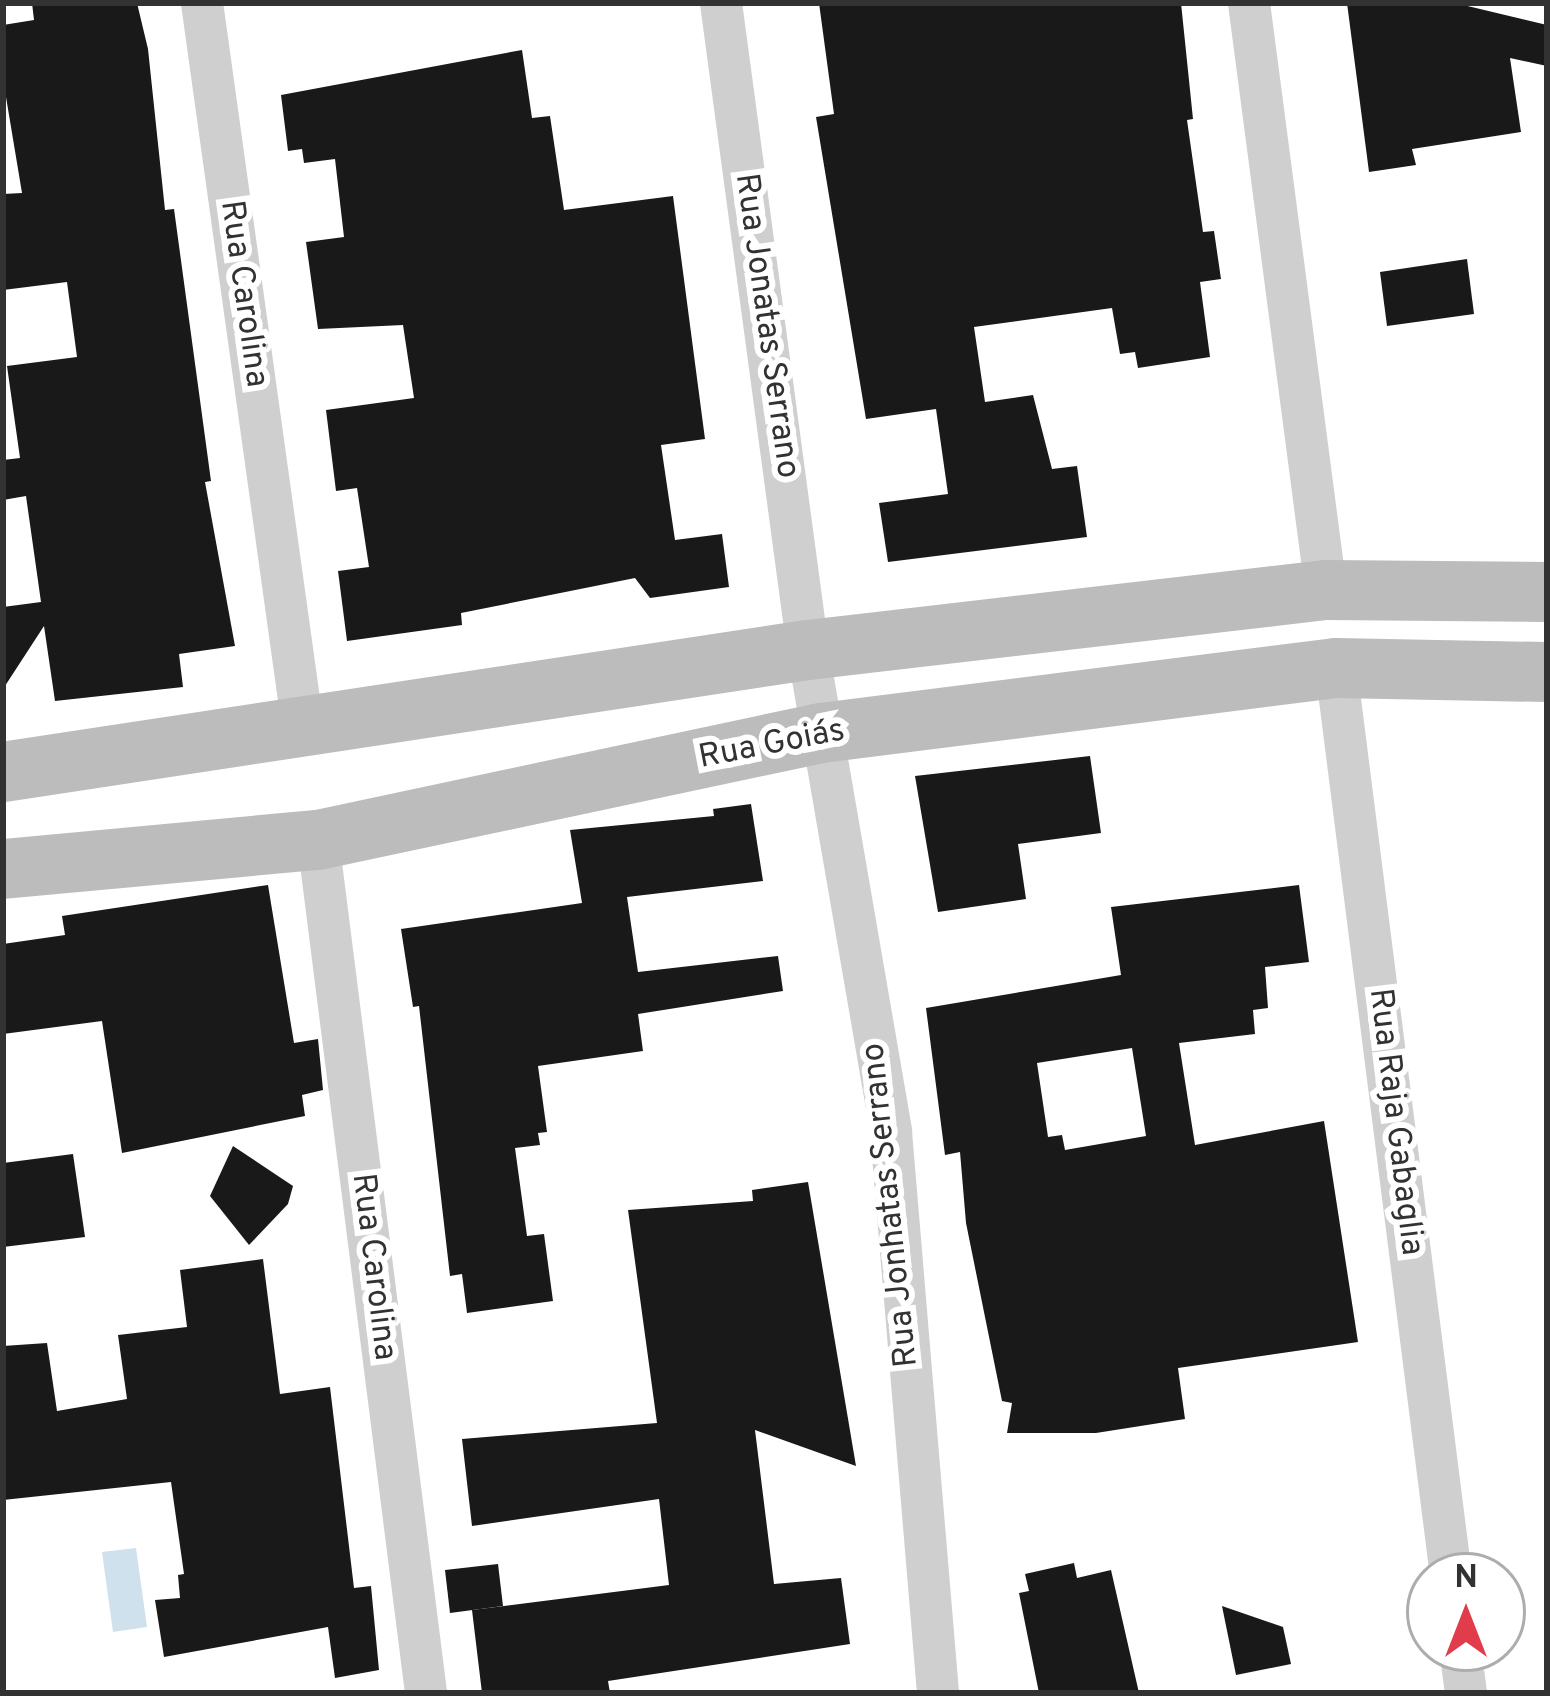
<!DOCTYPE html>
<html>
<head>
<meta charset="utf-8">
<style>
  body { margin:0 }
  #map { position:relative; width:1550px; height:1696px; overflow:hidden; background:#fff; font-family:Overpass,sans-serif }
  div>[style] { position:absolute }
  .water>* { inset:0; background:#cee1ec }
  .building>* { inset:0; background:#191919 }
  .street>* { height:42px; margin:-21px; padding:0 21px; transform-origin:21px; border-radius:21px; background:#cfcfcf }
  .secondary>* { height:60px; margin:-30px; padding:0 30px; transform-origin:30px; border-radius:30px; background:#bcbcbc }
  span { translate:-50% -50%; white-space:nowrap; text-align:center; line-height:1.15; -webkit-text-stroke:12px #fff; paint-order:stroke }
  .street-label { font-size:33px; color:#323232 }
  .frame { position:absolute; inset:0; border:6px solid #323232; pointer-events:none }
  .north { position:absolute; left:1406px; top:1552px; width:120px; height:120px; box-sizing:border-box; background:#fff; border:3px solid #adadad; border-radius:50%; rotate:0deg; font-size:33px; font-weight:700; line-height:48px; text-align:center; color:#323232 }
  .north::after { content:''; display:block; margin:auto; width:42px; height:54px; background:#e03c4b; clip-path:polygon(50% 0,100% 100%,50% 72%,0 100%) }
</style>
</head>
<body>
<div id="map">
  <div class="water">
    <div style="clip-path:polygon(136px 1548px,147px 1627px,113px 1632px,102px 1552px)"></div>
  </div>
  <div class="building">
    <div style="clip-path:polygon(32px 3px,137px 3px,148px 49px,165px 210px,174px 209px,211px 481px,205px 482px,235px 646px,179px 654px,183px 687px,55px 701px,44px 626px,3px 689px,3px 607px,41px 602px,26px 496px,3px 500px,3px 460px,20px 458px,7px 366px,77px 357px,67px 282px,3px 290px,3px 194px,22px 193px,3px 79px,3px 25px,34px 20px)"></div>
    <div style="clip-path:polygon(819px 3px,1181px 3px,1193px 119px,1187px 120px,1203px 232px,1214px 231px,1221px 279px,1200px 282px,1210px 357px,1138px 368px,1135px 352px,1120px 354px,1112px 308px,974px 327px,985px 402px,1033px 395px,1052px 469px,1077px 466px,1087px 537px,888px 562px,879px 503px,948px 494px,936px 409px,866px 419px,816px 117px,834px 114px)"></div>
    <div style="clip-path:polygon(1347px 3px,1455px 3px,1547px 25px,1547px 66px,1510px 58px,1521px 132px,1412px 149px,1416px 165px,1369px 172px)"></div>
    <div style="clip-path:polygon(522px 50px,532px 118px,550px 116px,564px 210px,673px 196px,705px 439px,661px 445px,675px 540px,722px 534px,729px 587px,650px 598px,635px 578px,461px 613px,462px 625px,347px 641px,338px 571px,369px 567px,357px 488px,336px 491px,326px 410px,414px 398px,403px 325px,318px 329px,306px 242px,344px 237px,335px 159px,304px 163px,302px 149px,288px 151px,281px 95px)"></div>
    <div style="clip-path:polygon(1467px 259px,1474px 314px,1387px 326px,1380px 272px)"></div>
    <div style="clip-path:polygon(1090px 756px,1101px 833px,1018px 844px,1026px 899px,938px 912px,915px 776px)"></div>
    <div style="clip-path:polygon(751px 804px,763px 881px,627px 897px,638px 972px,778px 956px,783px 991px,638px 1014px,643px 1051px,538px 1066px,547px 1132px,538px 1133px,540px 1145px,515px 1148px,527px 1236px,544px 1234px,553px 1301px,467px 1313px,462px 1274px,450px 1276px,419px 1006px,413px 1007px,401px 929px,582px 903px,570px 830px,714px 816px,713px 809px)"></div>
    <div style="clip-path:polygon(268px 885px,294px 1043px,318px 1039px,323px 1090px,302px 1095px,305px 1116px,122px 1153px,102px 1021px,3px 1034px,3px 944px,65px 935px,62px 916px)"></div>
    <div style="clip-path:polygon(evenodd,1299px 885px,1309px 962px,1265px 967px,1268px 1008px,1253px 1010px,1255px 1034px,1179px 1043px,1195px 1145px,1324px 1121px,1358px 1342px,1178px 1368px,1185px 1419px,1096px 1433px,1007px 1433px,1012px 1403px,1002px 1401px,966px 1223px,960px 1152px,945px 1155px,926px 1008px,1121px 975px,1111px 907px,1299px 885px,1132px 1048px,1146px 1136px,1065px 1150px,1062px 1135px,1048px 1137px,1037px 1063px,1132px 1048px)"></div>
    <div style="clip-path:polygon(233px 1146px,293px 1186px,288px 1204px,249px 1245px,210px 1196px)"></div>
    <div style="clip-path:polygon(73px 1154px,85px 1237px,3px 1247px,3px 1163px)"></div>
    <div style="clip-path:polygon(808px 1182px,856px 1466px,755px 1430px,774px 1584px,841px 1578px,850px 1644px,608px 1681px,610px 1693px,482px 1693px,472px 1610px,669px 1585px,659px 1499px,472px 1526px,462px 1439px,657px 1423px,628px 1210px,753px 1201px,752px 1190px)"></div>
    <div style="clip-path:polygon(263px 1259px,280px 1394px,330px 1387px,354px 1588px,371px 1586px,379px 1670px,335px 1678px,328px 1627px,164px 1657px,155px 1600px,180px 1598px,178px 1575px,184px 1574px,171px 1482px,3px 1500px,3px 1346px,47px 1343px,57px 1411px,127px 1399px,118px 1335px,187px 1327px,180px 1270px)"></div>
    <div style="clip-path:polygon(1074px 1563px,1077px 1578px,1111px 1570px,1139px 1693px,1039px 1693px,1019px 1593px,1029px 1591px,1025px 1574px)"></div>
    <div style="clip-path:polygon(498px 1564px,503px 1606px,450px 1613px,445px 1570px)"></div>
    <div style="clip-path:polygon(1222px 1606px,1283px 1627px,1291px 1664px,1236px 1675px)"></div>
  </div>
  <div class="street">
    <div style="left:202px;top:3px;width:732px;rotate:82.07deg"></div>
    <div style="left:721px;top:3px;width:653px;rotate:82.34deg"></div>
    <div style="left:808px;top:650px;width:489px;rotate:80.2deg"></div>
    <div style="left:891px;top:1132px;width:563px;rotate:85.21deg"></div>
    <div style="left:1249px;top:3px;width:592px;rotate:82.53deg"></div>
    <div style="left:1336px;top:668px;width:915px;rotate:82.78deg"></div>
    <div style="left:318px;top:840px;width:860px;rotate:82.78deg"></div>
    <div style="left:1460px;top:1648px;width:45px;rotate:82.4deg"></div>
  </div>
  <div class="secondary">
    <div style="left:3px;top:772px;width:814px;rotate:-8.62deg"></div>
    <div style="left:808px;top:650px;width:521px;rotate:-6.61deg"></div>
    <div style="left:1326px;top:590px;width:221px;rotate:0.5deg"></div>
    <div style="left:3px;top:869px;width:316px;rotate:-5.3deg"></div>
    <div style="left:318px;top:840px;width:514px;rotate:-12.01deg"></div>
    <div style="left:821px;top:733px;width:519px;rotate:-7.19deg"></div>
    <div style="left:1336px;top:668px;width:211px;rotate:1.1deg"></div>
  </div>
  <div class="street-label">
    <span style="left:242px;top:294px;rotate:82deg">Rua Carolina</span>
    <span style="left:765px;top:326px;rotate:82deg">Rua Jonatas Serrano</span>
    <span style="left:772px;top:746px;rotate:-11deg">Rua Goiás</span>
    <span style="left:1394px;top:1122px;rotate:83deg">Rua Raja Gabaglia</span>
    <span style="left:892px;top:1205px;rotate:-96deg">Rua Jonhatas Serrano</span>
    <span style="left:372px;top:1267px;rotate:83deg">Rua Carolina</span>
  </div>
  <div class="frame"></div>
  <div class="north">N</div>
</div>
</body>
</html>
